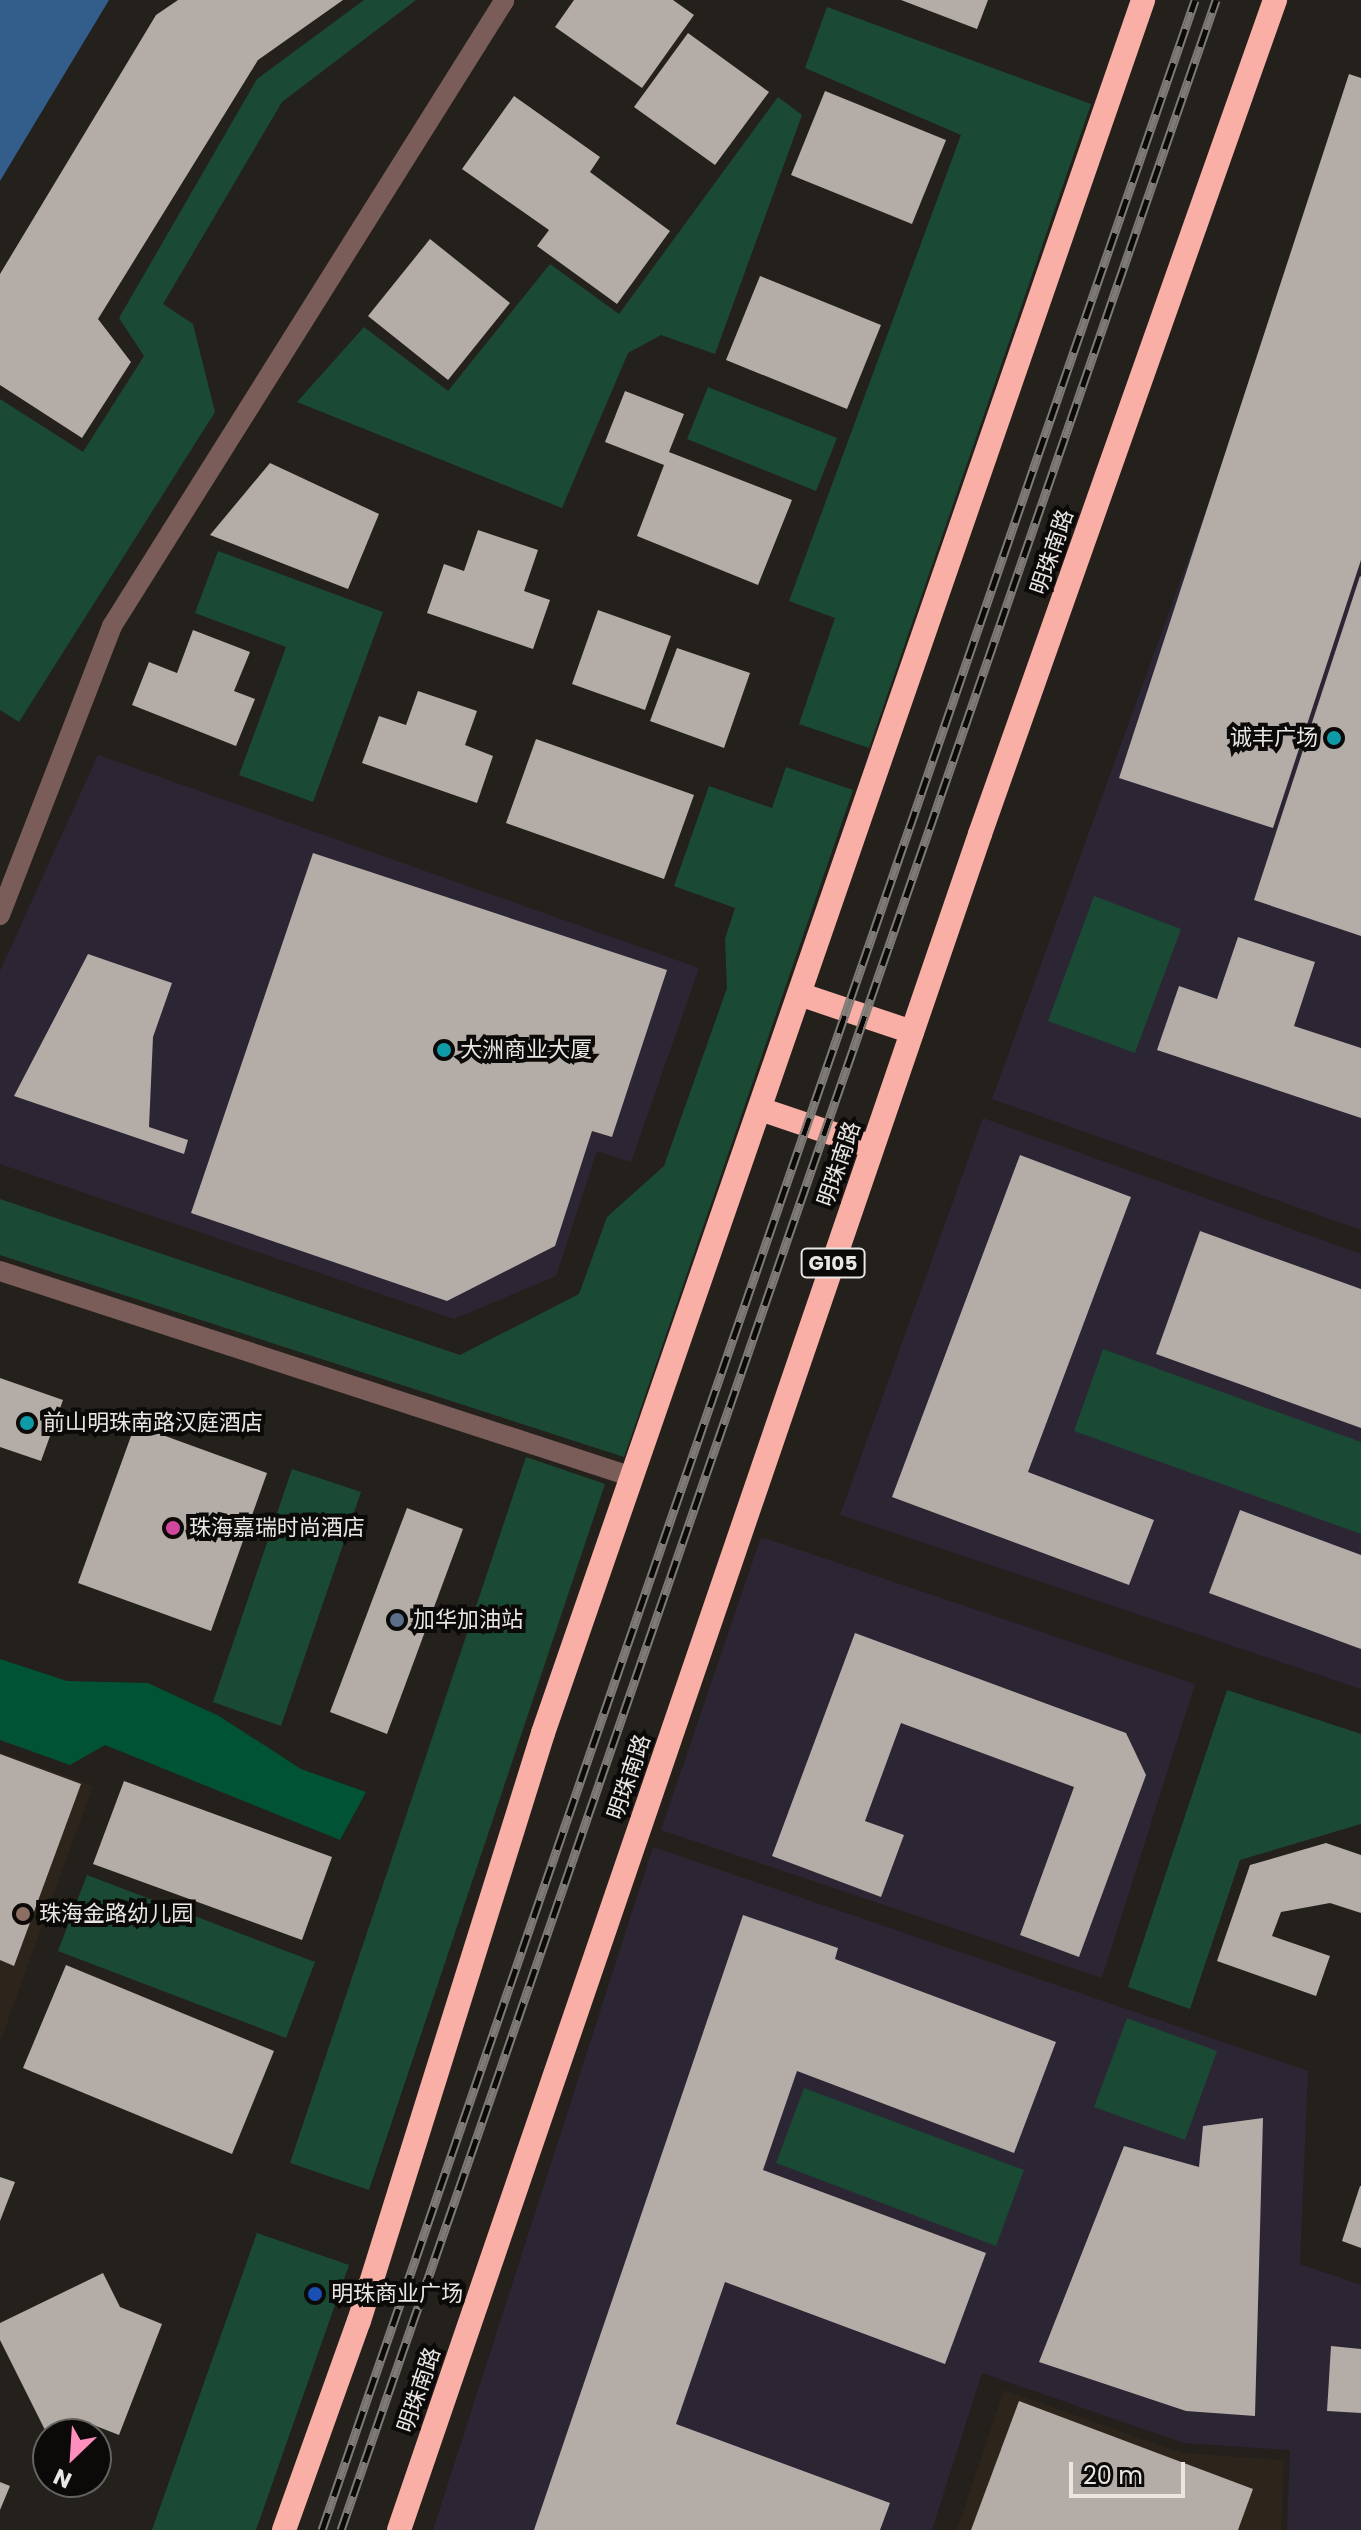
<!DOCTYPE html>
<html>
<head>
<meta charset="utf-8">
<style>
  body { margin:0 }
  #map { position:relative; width:1361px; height:2530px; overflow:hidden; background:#24201c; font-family:Poppins,"Noto Sans SC",sans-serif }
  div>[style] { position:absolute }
  .commercial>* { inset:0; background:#2c2534 }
  .built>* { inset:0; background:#2d241b }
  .green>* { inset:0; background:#1a4a34 }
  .forest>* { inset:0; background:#005334 }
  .water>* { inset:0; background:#335e8c }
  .building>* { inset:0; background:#b3aca7 }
  .minor>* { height:20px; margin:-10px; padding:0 10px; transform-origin:10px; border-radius:10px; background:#7a5c58 }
  .highway>* { height:24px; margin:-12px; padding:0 12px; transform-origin:12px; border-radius:12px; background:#f9afa5 }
  .rail>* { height:9px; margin-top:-4.5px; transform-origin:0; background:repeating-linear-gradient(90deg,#0c0a08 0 18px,#7e7b77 0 36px); box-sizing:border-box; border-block:2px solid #7e7b77 }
  .dots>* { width:22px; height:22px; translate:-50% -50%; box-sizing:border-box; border:4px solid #0c0a08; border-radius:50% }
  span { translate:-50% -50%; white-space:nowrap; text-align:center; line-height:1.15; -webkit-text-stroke:8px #0c0a08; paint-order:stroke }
  .shield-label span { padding:2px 6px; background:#0c0a08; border:2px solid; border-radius:6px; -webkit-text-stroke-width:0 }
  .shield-label { font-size:20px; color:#e9e6e3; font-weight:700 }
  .street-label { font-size:22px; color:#e9e6e3 }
  .poi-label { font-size:22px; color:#e9e6e3 }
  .right { translate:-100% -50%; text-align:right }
  .left { translate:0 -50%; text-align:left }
  .north { position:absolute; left:32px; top:2418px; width:80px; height:80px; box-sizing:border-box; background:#0c0a08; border:2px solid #646260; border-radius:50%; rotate:205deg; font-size:22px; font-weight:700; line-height:32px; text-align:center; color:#e9e6e3 }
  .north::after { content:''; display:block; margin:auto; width:28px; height:36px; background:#fe8ebb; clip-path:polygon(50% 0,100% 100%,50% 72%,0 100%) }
  .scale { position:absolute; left:1069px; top:2462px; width:116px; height:36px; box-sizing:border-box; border:4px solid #e9e6e3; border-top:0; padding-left:10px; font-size:24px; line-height:28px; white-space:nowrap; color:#e9e6e3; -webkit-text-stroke:6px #0c0a08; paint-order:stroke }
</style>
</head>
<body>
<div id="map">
  <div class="commercial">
    <div style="clip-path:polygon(1361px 84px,1361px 1230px,992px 1099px)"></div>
    <div style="clip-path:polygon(98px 755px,699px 968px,631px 1162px,597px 1151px,556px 1276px,454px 1319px,0 1164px,0 971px)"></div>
    <div style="clip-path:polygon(983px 1118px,1361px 1254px,1361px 1689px,840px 1515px)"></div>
    <div style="clip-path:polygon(761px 1537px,1195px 1684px,1102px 1978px,661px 1830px)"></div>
    <div style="clip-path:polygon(653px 1847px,1308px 2071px,1300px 2264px,1361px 2285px,1361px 2530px,1287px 2530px,1290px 2450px,1184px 2443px,982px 2373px,932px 2530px,433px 2530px)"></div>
  </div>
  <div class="built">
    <div style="clip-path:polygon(0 1752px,93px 1786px,0 2042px)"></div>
    <div style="clip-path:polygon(1004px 2390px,1182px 2453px,1284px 2460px,1281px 2530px,957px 2530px)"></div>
  </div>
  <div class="green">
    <div style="clip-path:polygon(364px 0,416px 0,282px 102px,163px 304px,193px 324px,215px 412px,19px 722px,0 710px,0 399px,83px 452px,144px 356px,119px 318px,257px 79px)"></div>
    <div style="clip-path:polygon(827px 7px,1091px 104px,869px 748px,799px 724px,835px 618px,789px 601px,961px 135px,805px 68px)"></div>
    <div style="clip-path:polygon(778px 97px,802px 115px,715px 354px,661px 335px,628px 353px,562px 508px,297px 402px,364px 327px,448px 391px,550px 264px,619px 314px)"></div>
    <div style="clip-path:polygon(708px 387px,837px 438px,816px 491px,687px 439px)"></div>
    <div style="clip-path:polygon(218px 551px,383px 612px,313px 802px,239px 775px,286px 647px,195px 613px)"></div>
    <div style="clip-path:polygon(786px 767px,853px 790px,624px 1457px,0 1255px,0 1199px,460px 1355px,579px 1294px,607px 1217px,664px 1166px,727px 988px,725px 939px,735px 908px,674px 886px,709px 786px,772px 808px)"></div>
    <div style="clip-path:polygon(1094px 896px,1181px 929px,1135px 1053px,1048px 1021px)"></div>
    <div style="clip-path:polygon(1103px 1349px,1361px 1442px,1361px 1534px,1074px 1431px)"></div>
    <div style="clip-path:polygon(526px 1457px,605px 1484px,369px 2190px,290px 2163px)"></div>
    <div style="clip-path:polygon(292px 1469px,361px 1492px,281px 1726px,213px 1702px)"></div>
    <div style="clip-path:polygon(1227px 1690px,1361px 1734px,1361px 1824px,1240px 1860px,1190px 2009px,1128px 1987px)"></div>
    <div style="clip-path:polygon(87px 1875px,315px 1962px,286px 2038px,58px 1951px)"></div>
    <div style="clip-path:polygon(1127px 2018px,1217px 2051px,1185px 2140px,1094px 2107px)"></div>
    <div style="clip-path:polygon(804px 2088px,1024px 2170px,996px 2246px,776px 2163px)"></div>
    <div style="clip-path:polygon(257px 2233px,349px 2265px,256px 2530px,152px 2530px)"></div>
  </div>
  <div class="forest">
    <div style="clip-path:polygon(0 1659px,67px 1681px,148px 1683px,219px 1716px,301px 1769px,366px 1792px,340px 1840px,105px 1745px,70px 1765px,0 1740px)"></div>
  </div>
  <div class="water">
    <div style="clip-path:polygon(0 0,109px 0,0 181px)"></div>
  </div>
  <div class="building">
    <div style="clip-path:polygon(178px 0,343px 0,258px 60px,98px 319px,131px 362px,82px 438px,0 385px,0 274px,156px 15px)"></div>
    <div style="clip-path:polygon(574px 0,673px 0,694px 15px,642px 88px,555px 27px)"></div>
    <div style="clip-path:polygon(901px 0,988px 0,977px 29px)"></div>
    <div style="clip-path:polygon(688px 33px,769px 92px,715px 165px,634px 107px)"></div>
    <div style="clip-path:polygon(1349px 74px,1361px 78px,1361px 560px,1273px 828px,1119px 778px)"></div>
    <div style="clip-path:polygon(825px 91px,946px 140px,912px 224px,791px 175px)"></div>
    <div style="clip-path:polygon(514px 96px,600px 157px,590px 172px,670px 231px,617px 304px,537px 246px,549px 230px,462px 169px)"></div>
    <div style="clip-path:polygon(430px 239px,510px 303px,448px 380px,368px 316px)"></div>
    <div style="clip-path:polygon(760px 276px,881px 325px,847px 409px,726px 360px)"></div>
    <div style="clip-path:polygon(625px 391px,684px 414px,669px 452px,792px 500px,758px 585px,637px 536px,664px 465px,605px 442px)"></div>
    <div style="clip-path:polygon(270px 463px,379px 514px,348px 589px,210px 535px)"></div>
    <div style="clip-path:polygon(478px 530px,538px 550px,524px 591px,550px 600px,533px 649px,427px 613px,444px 564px,464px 571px)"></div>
    <div style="clip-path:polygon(1360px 576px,1361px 577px,1361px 936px,1254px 900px)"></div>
    <div style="clip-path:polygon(598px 610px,671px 636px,645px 710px,572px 684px)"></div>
    <div style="clip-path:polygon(193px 630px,250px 652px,234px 691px,255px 699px,236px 746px,132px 705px,149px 662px,177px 673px)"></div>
    <div style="clip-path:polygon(677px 648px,750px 673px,724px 748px,650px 721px)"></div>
    <div style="clip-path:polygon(418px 691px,477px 711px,465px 745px,493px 756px,477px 803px,362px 763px,379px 716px,406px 725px)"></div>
    <div style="clip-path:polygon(536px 739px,694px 795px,664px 879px,506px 823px)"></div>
    <div style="clip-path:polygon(313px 853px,667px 970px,612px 1137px,592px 1131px,555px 1246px,447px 1301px,191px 1213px)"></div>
    <div style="clip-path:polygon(1238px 937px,1315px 962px,1294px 1026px,1361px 1048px,1361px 1118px,1157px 1050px,1179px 986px,1217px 999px)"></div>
    <div style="clip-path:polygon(88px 954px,172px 983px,153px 1037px,149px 1127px,188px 1140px,184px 1154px,14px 1096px)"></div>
    <div style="clip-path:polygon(1020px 1155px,1131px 1197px,1028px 1472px,1154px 1520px,1129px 1585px,892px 1497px)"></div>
    <div style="clip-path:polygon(1200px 1231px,1361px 1289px,1361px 1428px,1156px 1354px)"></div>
    <div style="clip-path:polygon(0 1378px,63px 1400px,41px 1461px,0 1447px)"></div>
    <div style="clip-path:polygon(135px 1425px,267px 1473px,211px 1631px,78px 1583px)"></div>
    <div style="clip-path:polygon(407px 1508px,463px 1529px,387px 1734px,330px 1712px)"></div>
    <div style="clip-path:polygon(1240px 1510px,1361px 1555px,1361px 1649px,1209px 1593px)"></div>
    <div style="clip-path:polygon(855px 1633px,1126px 1733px,1146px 1775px,1079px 1957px,1020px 1935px,1074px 1787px,901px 1723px,865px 1821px,904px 1835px,881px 1897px,772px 1856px)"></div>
    <div style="clip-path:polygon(0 1754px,81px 1784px,14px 1966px,0 1960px)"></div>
    <div style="clip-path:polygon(124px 1781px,332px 1857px,302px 1940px,93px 1864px)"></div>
    <div style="clip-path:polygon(1326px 1843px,1361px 1855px,1361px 1913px,1330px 1903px,1281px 1912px,1272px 1936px,1330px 1956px,1316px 1996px,1217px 1961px,1250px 1865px)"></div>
    <div style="clip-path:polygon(743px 1915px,838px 1948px,835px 1959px,1056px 2042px,1014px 2153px,797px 2071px,763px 2170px,986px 2253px,945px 2364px,725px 2282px,676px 2424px,890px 2503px,880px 2530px,534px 2530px)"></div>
    <div style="clip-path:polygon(66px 1965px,274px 2051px,232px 2154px,23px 2068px)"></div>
    <div style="clip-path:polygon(1263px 2118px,1255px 2416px,1186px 2411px,1039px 2362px,1124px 2146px,1199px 2167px,1203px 2126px)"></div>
    <div style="clip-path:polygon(0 2177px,15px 2182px,0 2221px)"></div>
    <div style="clip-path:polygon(1360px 2186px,1361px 2186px,1361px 2248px,1342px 2241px)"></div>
    <div style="clip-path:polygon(103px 2273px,120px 2307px,162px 2324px,119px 2435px,78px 2419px,47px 2434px,0 2340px,0 2323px)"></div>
    <div style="clip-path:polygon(1331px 2346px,1361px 2349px,1361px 2413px,1327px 2411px)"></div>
    <div style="clip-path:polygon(1019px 2401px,1253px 2489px,1238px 2530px,971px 2530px)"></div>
    <div style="clip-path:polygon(0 2482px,10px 2486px,0 2510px)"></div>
  </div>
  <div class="minor">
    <div style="left:0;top:915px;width:310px;rotate:-68.8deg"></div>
    <div style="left:112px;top:626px;width:738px;rotate:-57.9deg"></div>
    <div style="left:0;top:1271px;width:666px;rotate:18.03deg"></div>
  </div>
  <div class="highway">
    <div style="left:802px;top:995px;width:116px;rotate:18.6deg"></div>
    <div style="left:763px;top:1110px;width:115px;rotate:18.7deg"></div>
    <div style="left:284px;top:2530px;width:222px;rotate:-70.3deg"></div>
    <div style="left:359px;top:2321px;width:616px;rotate:-72.62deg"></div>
    <div style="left:543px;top:1733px;width:1834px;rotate:-70.9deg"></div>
    <div style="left:399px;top:2530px;width:1793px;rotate:-71.09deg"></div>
    <div style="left:980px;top:834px;width:885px;rotate:-70.52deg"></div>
  </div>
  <div class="rail">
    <div style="left:322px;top:2530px;width:2676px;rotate:-70.96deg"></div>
    <div style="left:341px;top:2530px;width:2677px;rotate:-70.92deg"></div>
  </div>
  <div class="dots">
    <div style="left:1334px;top:738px;background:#0f9aa8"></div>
    <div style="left:444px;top:1050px;background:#0f9aa8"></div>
    <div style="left:27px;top:1423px;background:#0f9aa8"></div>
    <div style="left:173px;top:1528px;background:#d1479c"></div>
    <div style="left:397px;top:1620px;background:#5c6f8a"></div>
    <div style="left:23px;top:1914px;background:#8d6e63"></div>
    <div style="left:315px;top:2294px;background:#1a4fb4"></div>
  </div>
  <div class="shield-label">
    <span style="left:833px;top:1263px">G105</span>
  </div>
  <div class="street-label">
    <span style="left:1052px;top:552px;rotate:-71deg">明珠南路</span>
    <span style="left:839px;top:1164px;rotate:-71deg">明珠南路</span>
    <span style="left:629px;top:1777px;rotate:-71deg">明珠南路</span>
    <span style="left:419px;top:2390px;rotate:-71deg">明珠南路</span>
  </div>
  <div class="poi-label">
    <span class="right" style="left:1318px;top:738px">诚丰广场</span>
    <span class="left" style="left:460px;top:1050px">大洲商业大厦</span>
    <span class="left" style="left:43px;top:1423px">前山明珠南路汉庭酒店</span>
    <span class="left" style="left:189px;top:1528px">珠海嘉瑞时尚酒店</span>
    <span class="left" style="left:413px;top:1620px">加华加油站</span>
    <span class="left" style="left:39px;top:1914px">珠海金路幼儿园</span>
    <span class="left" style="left:331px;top:2294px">明珠商业广场</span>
  </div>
  <div class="north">N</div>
  <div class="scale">20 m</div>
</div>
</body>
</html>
